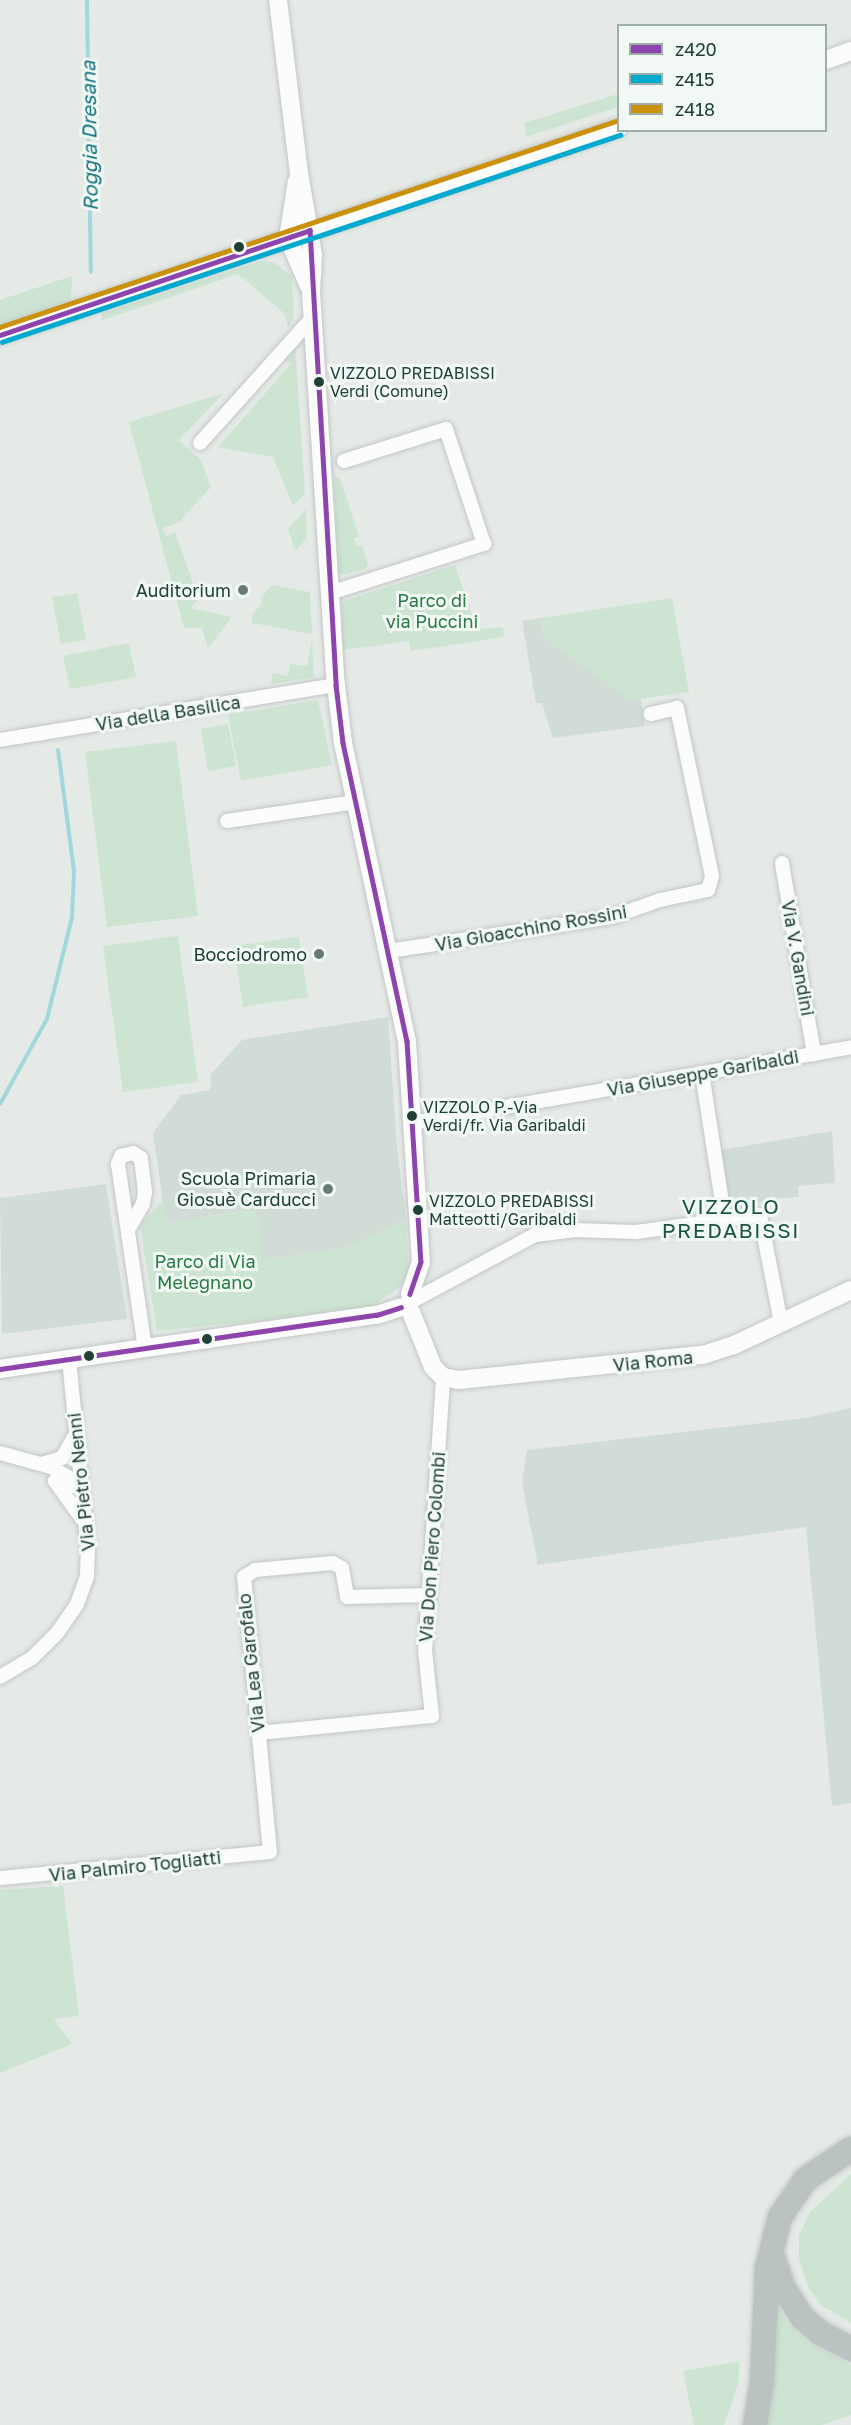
<!DOCTYPE html>
<html>
<head>
<meta charset="utf-8">
<style>
  body { margin:0 }
  #map { position:relative; width:851px; height:2425px; overflow:hidden; background:#e5eae7; font-family:"Golos Text",sans-serif }
  div>[style] { position:absolute }
  .built>* { inset:0; background:#d2dcd7 }
  .green>* { inset:0; background:#cde4d2 }
  .stream>* { height:4px; margin:-2px; padding:0 2px; transform-origin:2px; border-radius:2px; background:#a2d7db }
  .roads { filter:drop-shadow(0 0 2px #c2c7c4) drop-shadow(0 0 2px #c2c7c4) }
  .street>* { height:14px; margin:-7px; padding:0 7px; transform-origin:7px; border-radius:7px; background:#fbfcfb }
  .secondary>* { height:18px; margin:-9px; padding:0 9px; transform-origin:9px; border-radius:9px; background:#fbfcfb }
  .highway>* { height:24px; margin:-12px; padding:0 12px; transform-origin:12px; border-radius:12px; background:#bac3c1 }
  .bus-1>* { height:4.5px; margin:-2.25px; padding:0 2.25px; transform-origin:2.25px; border-radius:2.25px; background:#8e44ad }
  .bus-2>* { height:4.5px; margin:-2.25px; padding:0 2.25px; transform-origin:2.25px; border-radius:2.25px; background:#00a9ce }
  .bus-3>* { height:4.5px; margin:-2.25px; padding:0 2.25px; transform-origin:2.25px; border-radius:2.25px; background:#cc910b }
  .dots>* { width:16px; height:16px; translate:-50% -50%; box-sizing:border-box; border:3px solid #f2f9f5; border-radius:50% }
  span { translate:-50% -50%; white-space:nowrap; text-align:center; line-height:1.15; -webkit-text-stroke:6px #f2f9f5; paint-order:stroke }
  .bus-label { font-size:16px; color:#203f35 }
  .left { translate:0 -50%; text-align:left }
  .poi-label { font-size:18px; color:#203f35 }
  .right { translate:-100% -50%; text-align:right }
  .park-label { font-size:18px; color:#277a42 }
  .street-label { font-size:18px; color:#203f35 }
  .water-label { font-size:20px; color:#157580; font-style:italic }
  .quarter-label { font-size:21px; color:#1a5342; letter-spacing:1.5px }
  .legend { position:absolute; left:617px; top:24px; width:210px; height:108px; box-sizing:border-box; background:#f2f9f5; border:2px solid #9eafa8; margin:0; padding:8px 10px; list-style:none; font-size:18px; color:#203f35 }
  .legend li { display:flex; align-items:center; gap:12px; height:30px }
  .legend b { width:30px; border:2px solid #9eafa8 }
</style>
</head>
<body>
<div id="map">
  <div class="built">
    <div style="clip-path:polygon(541px 618px,543px 636px,631px 700px,641px 699px,645px 726px,553px 738px,542px 703px,536px 703px,522px 621px)"></div>
    <div style="clip-path:polygon(388px 1017px,397px 1148px,406px 1219px,346px 1248px,261px 1260px,256px 1208px,166px 1224px,153px 1133px,181px 1095px,210px 1090px,211px 1074px,242px 1040px)"></div>
    <div style="clip-path:polygon(832px 1131px,835px 1183px,798px 1186px,799px 1197px,770px 1199px,731px 1213px,721px 1150px)"></div>
    <div style="clip-path:polygon(106px 1184px,127px 1319px,2px 1334px,0 1198px)"></div>
    <div style="clip-path:polygon(851px 1408px,851px 1803px,832px 1806px,806px 1527px,538px 1565px,522px 1483px,527px 1450px,805px 1418px)"></div>
  </div>
  <div class="green">
    <div style="clip-path:polygon(618px 94px,618px 107px,526px 137px,524px 123px)"></div>
    <div style="clip-path:polygon(261px 261px,273px 262px,292px 276px,294px 317px,288px 328px,285px 314px,238px 274px,100px 321px,102px 313px)"></div>
    <div style="clip-path:polygon(72px 276px,71px 304px,0 327px,0 300px)"></div>
    <div style="clip-path:polygon(295px 345px,305px 493px,293px 506px,273px 457px,218px 447px,291px 364px,284px 358px)"></div>
    <div style="clip-path:polygon(224px 393px,179px 440px,201px 460px,211px 487px,178px 523px,163px 528px,166px 536px,175px 532px,190px 574px,197px 601px,190px 608px,232px 617px,208px 648px,202px 628px,184px 628px,129px 422px)"></div>
    <div style="clip-path:polygon(334px 476px,340px 478px,359px 537px,354px 538px,357px 547px,362px 546px,368px 564px,366px 568px,343px 575px,338px 572px)"></div>
    <div style="clip-path:polygon(306px 509px,307px 538px,295px 551px,288px 529px)"></div>
    <div style="clip-path:polygon(455px 565px,477px 629px,503px 627px,504px 637px,411px 651px,409px 641px,343px 650px,341px 602px)"></div>
    <div style="clip-path:polygon(272px 585px,310px 592px,312px 634px,252px 623px,252px 615px,263px 602px,260px 599px)"></div>
    <div style="clip-path:polygon(77px 593px,86px 640px,61px 644px,52px 597px)"></div>
    <div style="clip-path:polygon(672px 598px,689px 692px,631px 700px,543px 636px,541px 618px)"></div>
    <div style="clip-path:polygon(312px 639px,314px 677px,271px 684px,272px 673px,288px 676px,290px 664px,307px 666px)"></div>
    <div style="clip-path:polygon(129px 643px,136px 677px,70px 689px,63px 656px)"></div>
    <div style="clip-path:polygon(318px 700px,332px 765px,241px 781px,228px 715px)"></div>
    <div style="clip-path:polygon(228px 724px,236px 766px,208px 771px,201px 729px)"></div>
    <div style="clip-path:polygon(176px 741px,198px 916px,107px 927px,85px 752px)"></div>
    <div style="clip-path:polygon(178px 936px,198px 1082px,123px 1092px,103px 946px)"></div>
    <div style="clip-path:polygon(299px 937px,308px 997px,243px 1007px,234px 946px)"></div>
    <div style="clip-path:polygon(163px 1200px,167px 1223px,256px 1208px,262px 1260px,346px 1248px,406px 1219px,409px 1281px,366px 1310px,157px 1331px,140px 1225px)"></div>
    <div style="clip-path:polygon(63px 1886px,79px 2016px,54px 2019px,72px 2044px,0 2073px,0 1890px)"></div>
    <div style="clip-path:polygon(851px 2174px,851px 2323px,821px 2305px,809px 2289px,799px 2259px,799px 2235px,810px 2212px)"></div>
    <div style="clip-path:polygon(776px 2303px,789px 2325px,810px 2344px,851px 2365px,851px 2415px,822px 2425px,768px 2425px,774px 2385px)"></div>
    <div style="clip-path:polygon(739px 2361px,739px 2382px,724px 2425px,694px 2425px,683px 2371px)"></div>
  </div>
  <div class="stream">
    <div style="left:87px;top:0;width:272px;rotate:89.2deg"></div>
    <div style="left:0;top:1104px;width:97px;rotate:-61.1deg"></div>
    <div style="left:47px;top:1019px;width:105px;rotate:-76.2deg"></div>
    <div style="left:72px;top:917px;width:46px;rotate:-87.5deg"></div>
    <div style="left:74px;top:871px;width:122px;rotate:-97.5deg"></div>
  </div>
  <div class="roads">
    <div class="street">
      <div style="left:200px;top:443px;width:168px;rotate:-48.1deg"></div>
      <div style="left:330px;top:593px;width:162px;rotate:-17.7deg"></div>
      <div style="left:484px;top:544px;width:121px;rotate:-108.3deg"></div>
      <div style="left:446px;top:429px;width:107px;rotate:162.6deg"></div>
      <div style="left:0;top:740px;width:340px;rotate:-9.3deg"></div>
      <div style="left:227px;top:821px;width:130px;rotate:-8.4deg"></div>
      <div style="left:782px;top:863px;width:194px;rotate:80.5deg"></div>
      <div style="left:389px;top:951px;width:226px;rotate:-8.7deg"></div>
      <div style="left:612px;top:917px;width:51px;rotate:-19.5deg"></div>
      <div style="left:660px;top:900px;width:49px;rotate:-11.8deg"></div>
      <div style="left:708px;top:890px;width:15px;rotate:-74deg"></div>
      <div style="left:712px;top:876px;width:172px;rotate:-101.8deg"></div>
      <div style="left:677px;top:708px;width:27px;rotate:167deg"></div>
      <div style="left:702px;top:1073px;width:150px;rotate:81.2deg"></div>
      <div style="left:413px;top:1123px;width:445px;rotate:-9.8deg"></div>
      <div style="left:129px;top:1228px;width:28px;rotate:-60deg"></div>
      <div style="left:143px;top:1204px;width:12px;rotate:-81deg"></div>
      <div style="left:145px;top:1192px;width:34px;rotate:-97deg"></div>
      <div style="left:141px;top:1158px;width:9px;rotate:-148deg"></div>
      <div style="left:133px;top:1153px;width:12px;rotate:166deg"></div>
      <div style="left:121px;top:1156px;width:9px;rotate:111deg"></div>
      <div style="left:118px;top:1164px;width:186px;rotate:81.7deg"></div>
      <div style="left:416px;top:1299px;width:135px;rotate:-28.3deg"></div>
      <div style="left:535px;top:1235px;width:39px;rotate:-7deg"></div>
      <div style="left:574px;top:1230px;width:62px;rotate:1.8deg"></div>
      <div style="left:636px;top:1232px;width:125px;rotate:-7.8deg"></div>
      <div style="left:760px;top:1215px;width:110px;rotate:79deg"></div>
      <div style="left:0;top:1453px;width:53px;rotate:15.4deg"></div>
      <div style="left:51px;top:1467px;width:34px;rotate:30deg"></div>
      <div style="left:81px;top:1484px;width:9px;rotate:167deg"></div>
      <div style="left:72px;top:1486px;width:18px;rotate:-164deg"></div>
      <div style="left:42px;top:1464px;width:21px;rotate:-17deg"></div>
      <div style="left:62px;top:1458px;width:24px;rotate:-60deg"></div>
      <div style="left:55px;top:1481px;width:47px;rotate:54.6deg"></div>
      <div style="left:0;top:1677px;width:39px;rotate:-31deg"></div>
      <div style="left:33px;top:1657px;width:34px;rotate:-45deg"></div>
      <div style="left:57px;top:1633px;width:35px;rotate:-55deg"></div>
      <div style="left:77px;top:1604px;width:30px;rotate:-70deg"></div>
      <div style="left:87px;top:1576px;width:26px;rotate:-88deg"></div>
      <div style="left:88px;top:1550px;width:192px;rotate:-95.7deg"></div>
      <div style="left:258px;top:1733px;width:175px;rotate:-5.6deg"></div>
      <div style="left:432px;top:1716px;width:65px;rotate:-96.1deg"></div>
      <div style="left:425px;top:1651px;width:275px;rotate:-86.2deg"></div>
      <div style="left:0;top:1878px;width:271px;rotate:-5.5deg"></div>
      <div style="left:270px;top:1852px;width:276px;rotate:-95.4deg"></div>
      <div style="left:244px;top:1577px;width:13px;rotate:-32deg"></div>
      <div style="left:255px;top:1570px;width:78px;rotate:-5.1deg"></div>
      <div style="left:333px;top:1563px;width:10px;rotate:29deg"></div>
      <div style="left:342px;top:1568px;width:29px;rotate:80deg"></div>
      <div style="left:347px;top:1597px;width:81px;rotate:-1.4deg"></div>
    </div>
    <div class="secondary">
      <div style="left:278px;top:0;width:174px;rotate:83.1deg"></div>
      <div style="left:299px;top:173px;width:83px;rotate:80.3deg"></div>
      <div style="left:313px;top:255px;width:37px;rotate:93deg"></div>
      <div style="left:311px;top:292px;width:394px;rotate:86.4deg"></div>
      <div style="left:336px;top:685px;width:58px;rotate:83.1deg"></div>
      <div style="left:343px;top:743px;width:305px;rotate:77.9deg"></div>
      <div style="left:407px;top:1041px;width:221px;rotate:86.4deg"></div>
      <div style="left:421px;top:1262px;width:34px;rotate:109deg"></div>
      <div style="left:826px;top:60px;width:27px;rotate:-20deg"></div>
      <div style="left:297px;top:181px;width:58px;rotate:99deg"></div>
      <div style="left:288px;top:238px;width:52px;rotate:66.4deg"></div>
      <div style="left:0;top:335px;width:652px;rotate:-18.52deg"></div>
      <div style="left:411px;top:1312px;width:59px;rotate:68.2deg"></div>
      <div style="left:433px;top:1367px;width:14px;rotate:45deg"></div>
      <div style="left:443px;top:1377px;width:16px;rotate:11deg"></div>
      <div style="left:459px;top:1380px;width:245px;rotate:-5.9deg"></div>
      <div style="left:703px;top:1355px;width:33px;rotate:-18deg"></div>
      <div style="left:734px;top:1345px;width:129px;rotate:-25.2deg"></div>
      <div style="left:0;top:1369px;width:381px;rotate:-8.2deg"></div>
      <div style="left:377px;top:1315px;width:25px;rotate:-18deg"></div>
    </div>
    <div class="highway">
      <div style="left:773px;top:2257px;width:29px;rotate:72deg"></div>
      <div style="left:782px;top:2285px;width:39px;rotate:58deg"></div>
      <div style="left:803px;top:2318px;width:23px;rotate:41deg"></div>
      <div style="left:820px;top:2333px;width:35px;rotate:27deg"></div>
      <div style="left:755px;top:2425px;width:43px;rotate:-80.5deg"></div>
      <div style="left:762px;top:2383px;width:115px;rotate:-87.5deg"></div>
      <div style="left:767px;top:2268px;width:53px;rotate:-75.7deg"></div>
      <div style="left:780px;top:2217px;width:46px;rotate:-55.6deg"></div>
      <div style="left:806px;top:2179px;width:54px;rotate:-33.7deg"></div>
    </div>
  </div>
  <div class="bus-1">
    <div style="left:0;top:335px;width:327px;rotate:-18.7deg"></div>
    <div style="left:310px;top:230px;width:456px;rotate:86.7deg"></div>
    <div style="left:336px;top:685px;width:58px;rotate:83.1deg"></div>
    <div style="left:343px;top:743px;width:305px;rotate:77.9deg"></div>
    <div style="left:407px;top:1041px;width:221px;rotate:86.4deg"></div>
    <div style="left:421px;top:1262px;width:34px;rotate:109deg"></div>
    <div style="left:0;top:1369px;width:381px;rotate:-8.2deg"></div>
    <div style="left:377px;top:1315px;width:25px;rotate:-18deg"></div>
  </div>
  <div class="bus-2">
    <div style="left:2px;top:342px;width:652px;rotate:-18.52deg"></div>
  </div>
  <div class="bus-3">
    <div style="left:0;top:327px;width:650px;rotate:-18.49deg"></div>
  </div>
  <div class="dots">
    <div style="left:239px;top:247px;background:#203f35"></div>
    <div style="left:319px;top:382px;background:#203f35"></div>
    <div style="left:243px;top:590px;background:#657b73"></div>
    <div style="left:319px;top:954px;background:#657b73"></div>
    <div style="left:412px;top:1116px;background:#203f35"></div>
    <div style="left:328px;top:1189px;background:#657b73"></div>
    <div style="left:418px;top:1210px;background:#203f35"></div>
    <div style="left:207px;top:1339px;background:#203f35"></div>
    <div style="left:89px;top:1356px;background:#203f35"></div>
  </div>
  <div class="bus-label">
    <span class="left" style="left:330px;top:382px">VIZZOLO PREDABISSI<br>Verdi (Comune)</span>
    <span class="left" style="left:423px;top:1116px">VIZZOLO P.-Via<br>Verdi/fr. Via Garibaldi</span>
    <span class="left" style="left:429px;top:1210px">VIZZOLO PREDABISSI<br>Matteotti/Garibaldi</span>
  </div>
  <div class="poi-label">
    <span class="right" style="left:231px;top:590px">Auditorium</span>
    <span class="right" style="left:307px;top:954px">Bocciodromo</span>
    <span class="right" style="left:316px;top:1189px">Scuola Primaria<br>Giosuè Carducci</span>
  </div>
  <div class="park-label">
    <span style="left:432px;top:611px">Parco di<br>via Puccini</span>
    <span style="left:205px;top:1272px">Parco di Via<br>Melegnano</span>
  </div>
  <div class="street-label">
    <span style="left:168px;top:713px;rotate:-9deg">Via della Basilica</span>
    <span style="left:531px;top:928px;rotate:-10deg">Via Gioacchino Rossini</span>
    <span style="left:798px;top:958px;rotate:80deg">Via V. Gandini</span>
    <span style="left:703px;top:1073px;rotate:-10deg">Via Giuseppe Garibaldi</span>
    <span style="left:653px;top:1361px;rotate:-6deg">Via Roma</span>
    <span style="left:81px;top:1482px;rotate:-96deg">Via Pietro Nenni</span>
    <span style="left:432px;top:1547px;rotate:-86deg">Via Don Piero Colombi</span>
    <span style="left:251px;top:1663px;rotate:-96deg">Via Lea Garofalo</span>
    <span style="left:135px;top:1866px;rotate:-6deg">Via Palmiro Togliatti</span>
  </div>
  <div class="water-label">
    <span style="left:89px;top:136px;rotate:-91deg">Roggia Dresana</span>
  </div>
  <div class="quarter-label">
    <span style="left:731px;top:1218px">VIZZOLO<br>PREDABISSI</span>
  </div>
  <ul class="legend">
  <li><b style="height:8px;background:#8e44ad"></b>z420</li>
  <li><b style="height:8px;background:#00a9ce"></b>z415</li>
  <li><b style="height:8px;background:#cc910b"></b>z418</li>
  </ul>
</div>
</body>
</html>
